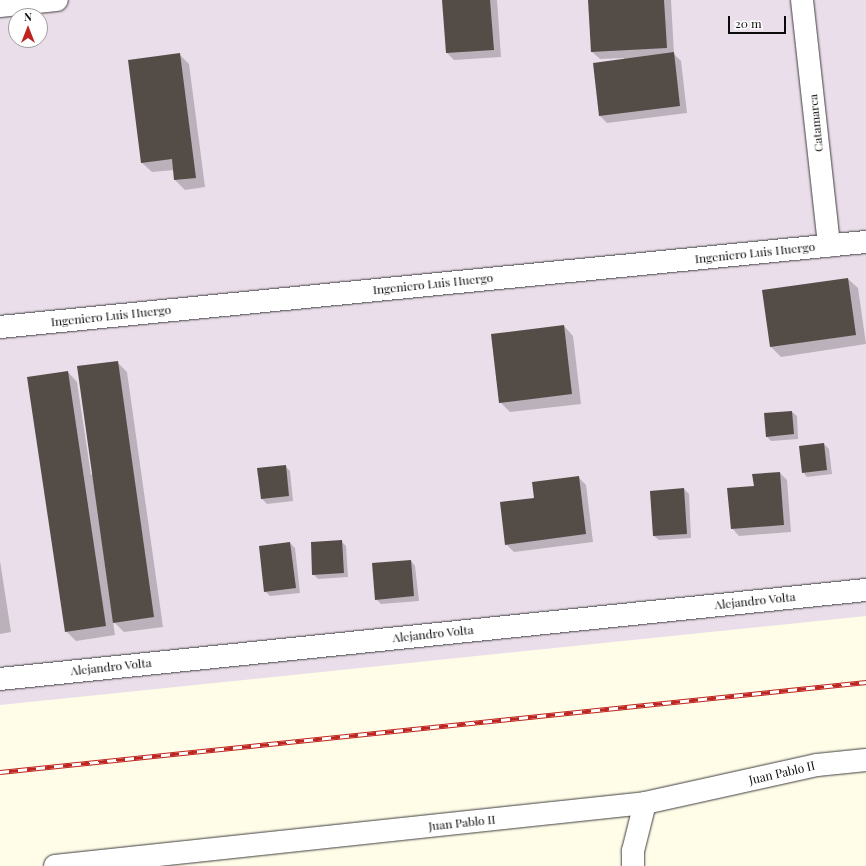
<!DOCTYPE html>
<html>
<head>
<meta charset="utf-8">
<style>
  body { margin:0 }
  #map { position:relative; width:866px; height:866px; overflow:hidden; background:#fffce8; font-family:"Playfair Display",serif }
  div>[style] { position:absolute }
  .industrial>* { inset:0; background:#eadeea }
  .shadow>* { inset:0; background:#0003 }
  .building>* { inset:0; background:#544d47 }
  .roads { filter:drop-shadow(0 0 1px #3e3e3e) drop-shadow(0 0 1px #3e3e3e) }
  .minor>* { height:22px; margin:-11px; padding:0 11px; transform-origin:11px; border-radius:11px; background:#fff }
  .rail>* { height:4.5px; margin-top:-2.25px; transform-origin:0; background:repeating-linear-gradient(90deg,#fff 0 9px,#be2520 0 18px); box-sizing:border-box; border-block:1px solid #be2520 }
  span { translate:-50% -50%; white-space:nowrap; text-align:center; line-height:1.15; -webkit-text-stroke:4px #fff; paint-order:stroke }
  .street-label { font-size:12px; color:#0b0b0b }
  .north { position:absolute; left:8px; top:8px; width:40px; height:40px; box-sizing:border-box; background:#fff; border:1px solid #9d9d9d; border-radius:50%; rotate:0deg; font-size:11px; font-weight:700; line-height:16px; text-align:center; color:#0b0b0b }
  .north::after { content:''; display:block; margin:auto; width:14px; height:18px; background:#be2520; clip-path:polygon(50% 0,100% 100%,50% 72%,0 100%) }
  .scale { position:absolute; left:728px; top:16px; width:58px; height:18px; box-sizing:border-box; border:2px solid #0b0b0b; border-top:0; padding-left:5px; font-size:12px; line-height:14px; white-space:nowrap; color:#0b0b0b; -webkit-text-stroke:3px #fff; paint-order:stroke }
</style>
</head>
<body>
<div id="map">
  <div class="industrial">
    <div style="clip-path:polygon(evenodd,0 0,866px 0,866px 616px,0 705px,0 0,16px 16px,40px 16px,40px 40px,16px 40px,16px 16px)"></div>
  </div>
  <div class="shadow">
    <div style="clip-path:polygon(443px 0,497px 0,501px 57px,454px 60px,447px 53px)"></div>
    <div style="clip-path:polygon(589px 0,671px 0,674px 54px,681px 61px,687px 113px,607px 123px,600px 116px,624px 58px,600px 59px,592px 52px)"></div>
    <div style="clip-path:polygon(179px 54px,189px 64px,205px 187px,185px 190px,175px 180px,174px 170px,152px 172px,142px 163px)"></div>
    <div style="clip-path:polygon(848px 279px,858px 288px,866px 344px,781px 357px,771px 347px,763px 291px)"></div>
    <div style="clip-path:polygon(564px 326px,573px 336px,581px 404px,510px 412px,500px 402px)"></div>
    <div style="clip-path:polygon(117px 362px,127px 372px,163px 627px,124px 632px,113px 621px,115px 635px,76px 641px,66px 631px,68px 372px,77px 382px,91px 475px,93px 474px)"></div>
    <div style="clip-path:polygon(792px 412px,797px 416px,798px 439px,771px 441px,766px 436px)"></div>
    <div style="clip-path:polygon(824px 444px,829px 449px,832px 474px,807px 477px,803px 472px)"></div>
    <div style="clip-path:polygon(285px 466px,290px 471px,293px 501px,267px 504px,262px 499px)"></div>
    <div style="clip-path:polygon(780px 473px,787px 480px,791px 532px,739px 536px,732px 528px,755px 487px)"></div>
    <div style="clip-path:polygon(578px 477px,586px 485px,593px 542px,514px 552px,506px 544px,535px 499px)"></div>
    <div style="clip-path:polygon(684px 489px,689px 494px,691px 538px,659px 540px,654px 536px)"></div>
    <div style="clip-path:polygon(341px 541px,346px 546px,348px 577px,318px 579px,313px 574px)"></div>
    <div style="clip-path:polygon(290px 543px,295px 548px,300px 593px,270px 596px,265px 591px)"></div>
    <div style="clip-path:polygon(0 561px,11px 632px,0 634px)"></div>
    <div style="clip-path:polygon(411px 561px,415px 566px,419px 601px,381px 604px,376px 599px)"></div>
  </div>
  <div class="building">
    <div style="clip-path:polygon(442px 0,490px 0,494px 50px,446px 53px)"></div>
    <div style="clip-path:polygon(588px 0,664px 0,667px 48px,591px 52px)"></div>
    <div style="clip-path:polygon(674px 52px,680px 106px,599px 116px,593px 63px)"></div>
    <div style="clip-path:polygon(180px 53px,196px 178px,174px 180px,172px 159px,141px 163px,128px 60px)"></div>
    <div style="clip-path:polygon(848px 278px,856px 335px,770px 347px,762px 290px)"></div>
    <div style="clip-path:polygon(564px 325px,572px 394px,499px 403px,491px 334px)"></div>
    <div style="clip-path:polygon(118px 361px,154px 617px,113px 623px,77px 366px)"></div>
    <div style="clip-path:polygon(68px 371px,106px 626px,65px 632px,27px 377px)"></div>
    <div style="clip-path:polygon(792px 411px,794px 434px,766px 437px,764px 413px)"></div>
    <div style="clip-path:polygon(824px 443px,827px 470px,802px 473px,799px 446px)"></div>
    <div style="clip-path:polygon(286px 465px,289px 496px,261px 499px,257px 468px)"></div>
    <div style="clip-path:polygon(780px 472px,784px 525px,731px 529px,727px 488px,754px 486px,752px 474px)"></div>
    <div style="clip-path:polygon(579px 476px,586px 534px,505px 545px,500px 502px,534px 498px,532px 482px)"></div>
    <div style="clip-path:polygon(684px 488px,687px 534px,653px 536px,650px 491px)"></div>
    <div style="clip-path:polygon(342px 540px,344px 573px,312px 575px,311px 542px)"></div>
    <div style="clip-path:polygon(290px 542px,296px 588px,264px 592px,259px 546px)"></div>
    <div style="clip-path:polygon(411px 560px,414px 596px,375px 600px,372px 563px)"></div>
  </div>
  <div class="roads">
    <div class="minor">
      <div style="left:802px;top:0;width:247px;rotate:83.7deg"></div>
      <div style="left:0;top:6px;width:57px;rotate:-6deg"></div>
      <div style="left:0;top:327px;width:870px;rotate:-5.61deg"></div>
      <div style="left:0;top:679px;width:871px;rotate:-5.87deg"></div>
      <div style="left:55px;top:866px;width:593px;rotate:-6.09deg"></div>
      <div style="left:645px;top:803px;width:176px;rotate:-12.5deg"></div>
      <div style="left:817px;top:765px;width:49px;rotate:-5.8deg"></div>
      <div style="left:633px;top:866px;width:15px;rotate:-90deg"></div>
      <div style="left:633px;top:851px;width:49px;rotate:-76deg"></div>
    </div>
  </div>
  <div class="rail">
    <div style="left:0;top:772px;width:871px;rotate:-5.93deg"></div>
  </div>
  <div class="street-label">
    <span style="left:816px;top:123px;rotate:-96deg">Catamarca</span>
    <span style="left:755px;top:253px;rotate:-6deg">Ingeniero Luis Huergo</span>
    <span style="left:433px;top:284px;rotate:-6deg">Ingeniero Luis Huergo</span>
    <span style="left:111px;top:316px;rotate:-6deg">Ingeniero Luis Huergo</span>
    <span style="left:755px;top:601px;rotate:-6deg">Alejandro Volta</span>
    <span style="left:433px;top:634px;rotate:-6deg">Alejandro Volta</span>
    <span style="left:111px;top:667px;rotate:-6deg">Alejandro Volta</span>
    <span style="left:782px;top:773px;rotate:-13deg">Juan Pablo II</span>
    <span style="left:462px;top:823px;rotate:-6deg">Juan Pablo II</span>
  </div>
  <div class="north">N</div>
  <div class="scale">20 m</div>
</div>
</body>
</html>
